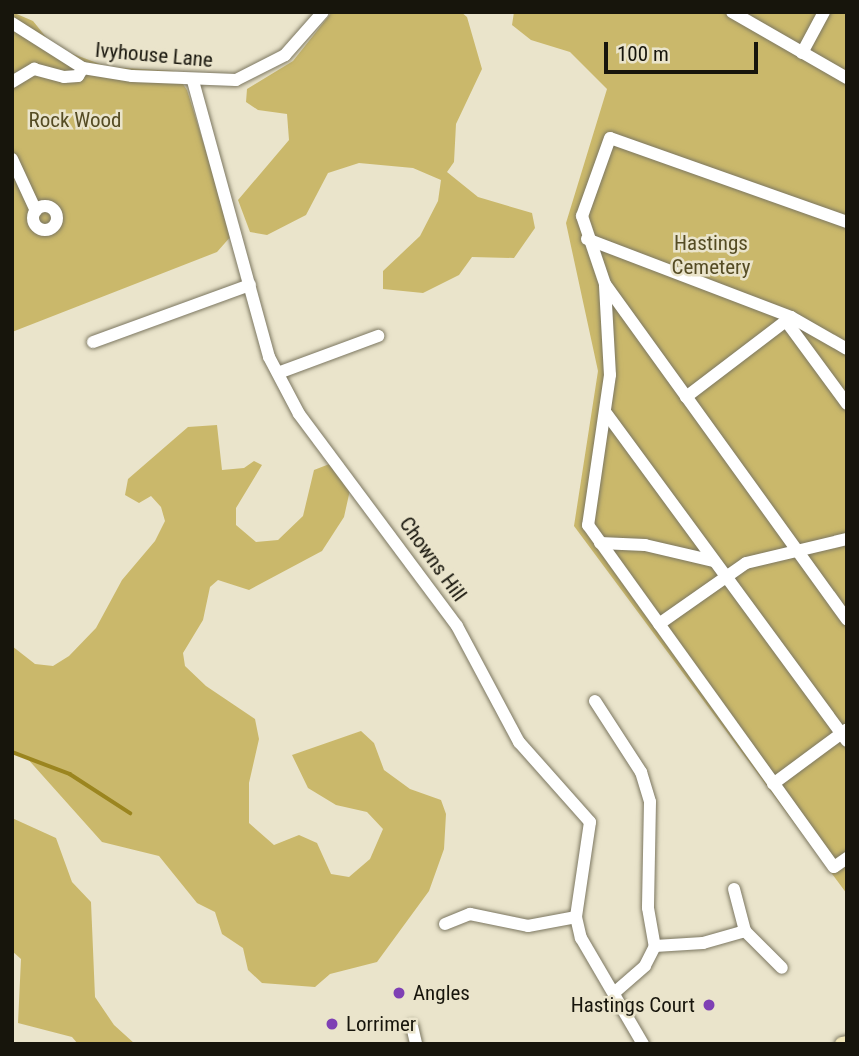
<!DOCTYPE html>
<html>
<head>
<meta charset="utf-8">
<style>
  body { margin:0 }
  #map { position:relative; width:859px; height:1056px; overflow:hidden; background:#eae4cb; font-family:"Roboto Condensed",sans-serif }
  div>[style] { position:absolute }
  .green>* { inset:0; background:#cab86b }
  .stream>* { height:3.5px; margin:-1.75px; padding:0 1.75px; transform-origin:1.75px; border-radius:1.75px; background:#9b851f }
  .roads { filter:drop-shadow(0 0 2px #7c7761) drop-shadow(0 0 2px #7c7761) }
  .minor>* { height:12px; margin:-6px; padding:0 6px; transform-origin:6px; border-radius:6px; background:#fff }
  .minor>.ring { margin:-6px; padding:0; box-sizing:content-box; background:none; border:12px solid #fff; border-radius:50% }
  .major>* { height:14px; margin:-7px; padding:0 7px; transform-origin:7px; border-radius:7px; background:#f1e6b8 }
  .dots>* { width:19px; height:19px; translate:-50% -50%; box-sizing:border-box; border:4px solid #eae4cb; border-radius:50% }
  span { translate:-50% -50%; white-space:nowrap; text-align:center; line-height:1.15; -webkit-text-stroke:5px #eae4cb; paint-order:stroke }
  .street-label { font-size:21px; color:#17150c }
  .park-label { font-size:21px; color:#554c24 }
  .poi-label { font-size:21px; color:#17150c }
  .left { translate:0 -50%; text-align:left }
  .right { translate:-100% -50%; text-align:right }
  .frame { position:absolute; inset:0; border:14px solid #17150c; pointer-events:none }
  .scale { position:absolute; left:604px; top:42px; width:154px; height:32px; box-sizing:border-box; border:4px solid #17150c; border-top:0; padding-left:9px; font-size:21px; line-height:24px; white-space:nowrap; color:#17150c; -webkit-text-stroke:5px #eae4cb; paint-order:stroke }
</style>
</head>
<body>
<div id="map">
  <div class="green">
    <div style="clip-path:polygon(12px 12px,33px 21px,54px 47px,108px 67px,174px 71px,187px 90px,232px 235px,217px 252px,12px 332px)"></div>
    <div style="clip-path:polygon(332px 12px,461px 12px,467px 17px,482px 69px,456px 124px,454px 162px,447px 172px,478px 197px,532px 213px,535px 228px,514px 258px,472px 257px,459px 275px,423px 293px,383px 289px,383px 271px,420px 236px,438px 201px,441px 180px,413px 168px,359px 163px,328px 173px,306px 215px,267px 235px,250px 232px,238px 200px,289px 140px,287px 114px,258px 110px,246px 102px,247px 89px,293px 61px)"></div>
    <div style="clip-path:polygon(514px 12px,847px 12px,847px 894px,574px 526px,598px 371px,566px 223px,607px 89px,570px 52px,531px 40px,512px 25px)"></div>
    <div style="clip-path:polygon(217px 425px,222px 470px,244px 468px,254px 461px,262px 465px,236px 508px,236px 525px,256px 542px,278px 540px,303px 516px,314px 470px,332px 463px,350px 490px,344px 517px,322px 551px,249px 590px,218px 580px,210px 587px,203px 620px,183px 653px,185px 666px,206px 686px,255px 719px,259px 739px,249px 783px,249px 823px,274px 845px,299px 835px,317px 843px,331px 874px,349px 877px,370px 859px,383px 829px,367px 812px,336px 805px,308px 788px,292px 755px,361px 731px,374px 743px,384px 770px,410px 789px,441px 800px,446px 814px,444px 849px,429px 891px,377px 962px,330px 974px,315px 987px,262px 983px,248px 970px,243px 948px,222px 934px,215px 912px,197px 903px,159px 856px,102px 842px,26px 757px,12px 753px,12px 646px,35px 664px,53px 666px,69px 656px,96px 628px,122px 580px,155px 541px,165px 521px,161px 507px,151px 496px,139px 503px,125px 495px,128px 479px,188px 427px)"></div>
    <div style="clip-path:polygon(12px 818px,56px 838px,72px 882px,91px 902px,95px 997px,114px 1025px,135px 1044px,78px 1044px,72px 1037px,18px 1023px,21px 959px,12px 951px)"></div>
  </div>
  <div class="stream">
    <div style="left:12px;top:752px;width:62px;rotate:20.8deg"></div>
    <div style="left:70px;top:774px;width:72px;rotate:33deg"></div>
  </div>
  <div class="roads">
    <div class="minor">
      <div style="left:732px;top:12px;width:133px;rotate:29.9deg"></div>
      <div style="left:12px;top:23px;width:84px;rotate:32.4deg"></div>
      <div style="left:83px;top:68px;width:50px;rotate:9.3deg"></div>
      <div style="left:132px;top:76px;width:104px;rotate:2.2deg"></div>
      <div style="left:236px;top:80px;width:55px;rotate:-27deg"></div>
      <div style="left:285px;top:55px;width:57px;rotate:-48.5deg"></div>
      <div style="left:802px;top:53px;width:47px;rotate:-61.8deg"></div>
      <div style="left:193px;top:81px;width:286px;rotate:74.6deg"></div>
      <div style="left:269px;top:357px;width:64px;rotate:62.2deg"></div>
      <div style="left:299px;top:414px;width:264px;rotate:53.3deg"></div>
      <div style="left:457px;top:626px;width:132px;rotate:61.9deg"></div>
      <div style="left:519px;top:742px;width:107px;rotate:48.4deg"></div>
      <div style="left:590px;top:822px;width:96px;rotate:98.4deg"></div>
      <div style="left:576px;top:917px;width:22px;rotate:77deg"></div>
      <div style="left:581px;top:938px;width:123px;rotate:59.7deg"></div>
      <div style="left:12px;top:82px;width:26px;rotate:-31deg"></div>
      <div style="left:34px;top:69px;width:31px;rotate:15deg"></div>
      <div style="left:64px;top:77px;width:14px;rotate:-4deg"></div>
      <div style="left:78px;top:76px;width:9px;rotate:-58deg"></div>
      <div style="left:12px;top:159px;width:57px;rotate:65.2deg"></div>
      <div class="ring" style="left:33px;top:206px;width:12px;height:12px"></div>
      <div style="left:847px;top:222px;width:251px;rotate:-160.5deg"></div>
      <div style="left:610px;top:138px;width:83px;rotate:109.7deg"></div>
      <div style="left:582px;top:216px;width:72px;rotate:71.3deg"></div>
      <div style="left:605px;top:284px;width:414px;rotate:54.2deg"></div>
      <div style="left:587px;top:239px;width:218px;rotate:20.9deg"></div>
      <div style="left:791px;top:317px;width:64px;rotate:29.7deg"></div>
      <div style="left:605px;top:286px;width:89px;rotate:86.8deg"></div>
      <div style="left:610px;top:375px;width:152px;rotate:98.3deg"></div>
      <div style="left:588px;top:525px;width:421px;rotate:54.3deg"></div>
      <div style="left:834px;top:867px;width:16px;rotate:-35deg"></div>
      <div style="left:786px;top:321px;width:103px;rotate:53.7deg"></div>
      <div style="left:93px;top:342px;width:167px;rotate:-20deg"></div>
      <div style="left:278px;top:373px;width:107px;rotate:-20.3deg"></div>
      <div style="left:686px;top:397px;width:132px;rotate:-37.3deg"></div>
      <div style="left:606px;top:413px;width:407px;rotate:53.7deg"></div>
      <div style="left:600px;top:543px;width:45px;rotate:2.5deg"></div>
      <div style="left:645px;top:545px;width:71px;rotate:13.1deg"></div>
      <div style="left:659px;top:624px;width:106px;rotate:-35deg"></div>
      <div style="left:746px;top:563px;width:104px;rotate:-13.4deg"></div>
      <div style="left:595px;top:701px;width:85px;rotate:57.1deg"></div>
      <div style="left:641px;top:772px;width:31px;rotate:73deg"></div>
      <div style="left:650px;top:802px;width:106px;rotate:91.1deg"></div>
      <div style="left:648px;top:908px;width:39px;rotate:80deg"></div>
      <div style="left:655px;top:946px;width:22px;rotate:117deg"></div>
      <div style="left:645px;top:966px;width:38px;rotate:139deg"></div>
      <div style="left:773px;top:784px;width:91px;rotate:-36.5deg"></div>
      <div style="left:734px;top:889px;width:43px;rotate:75.3deg"></div>
      <div style="left:745px;top:931px;width:52px;rotate:45deg"></div>
      <div style="left:445px;top:924px;width:27px;rotate:-22deg"></div>
      <div style="left:470px;top:914px;width:59px;rotate:11.7deg"></div>
      <div style="left:528px;top:926px;width:49px;rotate:-10.6deg"></div>
      <div style="left:655px;top:946px;width:48px;rotate:-3.6deg"></div>
      <div style="left:703px;top:943px;width:44px;rotate:-15.9deg"></div>
      <div style="left:412px;top:1026px;width:18px;rotate:77deg"></div>
    </div>
    <div class="major">
      <div style="left:842px;top:1044px;width:5px;rotate:-11deg"></div>
    </div>
  </div>
  <div class="dots">
    <div style="left:399px;top:993px;background:#7f40b4"></div>
    <div style="left:709px;top:1005px;background:#7f40b4"></div>
    <div style="left:332px;top:1024px;background:#7f40b4"></div>
  </div>
  <div class="street-label">
    <span style="left:154px;top:55px;rotate:5deg">Ivyhouse Lane</span>
    <span style="left:433px;top:559px;rotate:54deg">Chowns Hill</span>
  </div>
  <div class="park-label">
    <span style="left:75px;top:120px">Rock Wood</span>
    <span style="left:711px;top:255px">Hastings<br>Cemetery</span>
  </div>
  <div class="poi-label">
    <span class="left" style="left:413px;top:993px">Angles</span>
    <span class="right" style="left:695px;top:1005px">Hastings Court</span>
    <span class="left" style="left:346px;top:1024px">Lorrimer</span>
  </div>
  <div class="frame"></div>
  <div class="scale">100 m</div>
</div>
</body>
</html>
